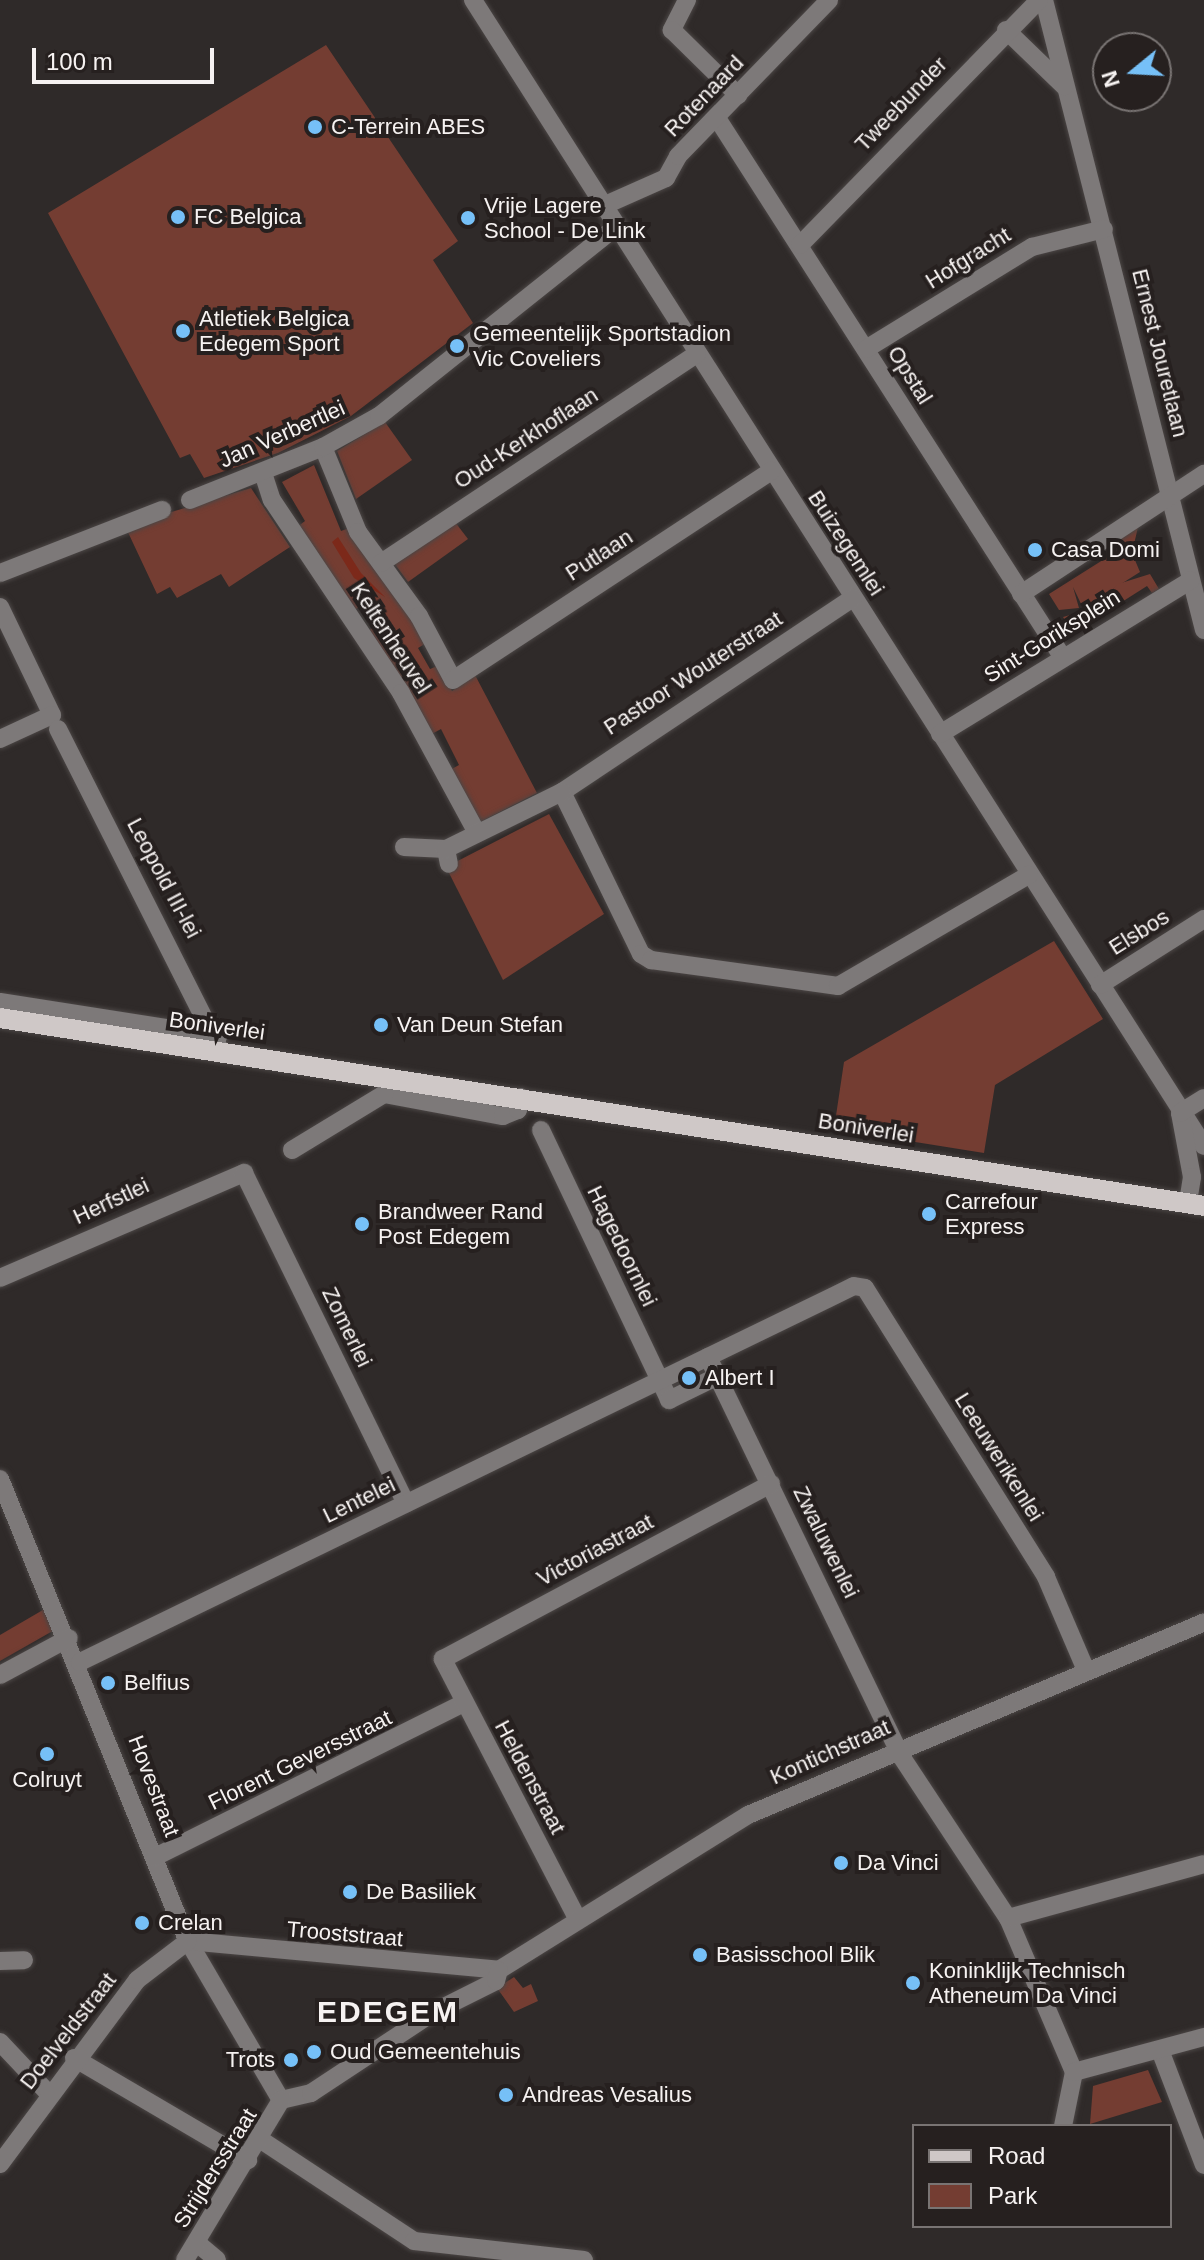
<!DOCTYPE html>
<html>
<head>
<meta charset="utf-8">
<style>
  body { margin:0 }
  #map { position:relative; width:1204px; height:2260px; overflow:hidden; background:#2f2a29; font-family:Helvetica,sans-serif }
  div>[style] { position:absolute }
  .green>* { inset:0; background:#743d32 }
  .water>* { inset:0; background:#7c291a }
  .roads { filter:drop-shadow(0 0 2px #4b4645) drop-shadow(0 0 2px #4b4645) }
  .minor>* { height:18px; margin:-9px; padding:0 9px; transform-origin:9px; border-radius:9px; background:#7d7979 }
  .major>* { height:20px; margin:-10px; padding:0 10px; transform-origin:10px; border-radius:10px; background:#cfc8c7 }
  .dots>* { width:22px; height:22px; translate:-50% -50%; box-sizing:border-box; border:4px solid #26201f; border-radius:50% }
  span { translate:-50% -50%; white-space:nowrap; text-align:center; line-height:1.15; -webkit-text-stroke:8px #26201f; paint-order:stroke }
  .street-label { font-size:22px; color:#f6f2f1 }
  .poi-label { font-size:22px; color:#f6f2f1 }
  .left { translate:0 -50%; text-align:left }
  .right { translate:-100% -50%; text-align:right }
  .district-label { font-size:30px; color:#f6f2f1; font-weight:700; letter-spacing:2px }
  .legend { position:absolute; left:912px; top:2124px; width:260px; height:104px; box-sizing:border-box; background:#26201f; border:2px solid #797473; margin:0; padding:10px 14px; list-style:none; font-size:24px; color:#f6f2f1 }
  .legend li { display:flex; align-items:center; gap:16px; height:40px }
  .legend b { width:40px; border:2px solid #797473 }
  .north { position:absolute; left:1092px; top:32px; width:80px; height:80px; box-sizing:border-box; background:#26201f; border:2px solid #797473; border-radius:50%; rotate:252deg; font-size:22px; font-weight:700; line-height:32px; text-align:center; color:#f6f2f1 }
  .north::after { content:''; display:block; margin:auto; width:28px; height:36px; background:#76c0f7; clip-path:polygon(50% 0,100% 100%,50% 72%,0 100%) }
  .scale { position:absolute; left:32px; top:48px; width:182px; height:36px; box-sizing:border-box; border:4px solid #f6f2f1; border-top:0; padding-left:10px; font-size:24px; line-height:28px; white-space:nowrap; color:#f6f2f1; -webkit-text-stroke:6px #26201f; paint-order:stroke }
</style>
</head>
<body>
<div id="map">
  <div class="green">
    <div style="clip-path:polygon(326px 45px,458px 241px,433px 260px,473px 323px,351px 416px,278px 453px,204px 478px,190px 454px,180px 458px,48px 213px)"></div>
    <div style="clip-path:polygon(385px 422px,412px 460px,356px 499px,337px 451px)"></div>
    <div style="clip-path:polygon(314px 465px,341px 531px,352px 527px,428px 642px,418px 648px,430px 669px,440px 665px,452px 691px,475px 675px,537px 793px,480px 822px,450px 770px,459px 765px,441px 729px,430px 735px,367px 632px,376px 625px,362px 605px,353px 611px,296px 528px,305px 521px,282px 482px)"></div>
    <div style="clip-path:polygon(251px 488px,290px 547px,229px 587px,221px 574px,177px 598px,170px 587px,157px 594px,125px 526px)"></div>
    <div style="clip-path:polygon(455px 522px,468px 539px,408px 582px,394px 563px)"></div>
    <div style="clip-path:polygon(1138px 527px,1132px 553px,1140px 572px,1083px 608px,1073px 587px,1079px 608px,1059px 610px,1049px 594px,1125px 546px,1121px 538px)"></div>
    <div style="clip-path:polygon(1150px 574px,1159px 589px,1152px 593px,1147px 586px,1073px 633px,1063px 617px,1095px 608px,1118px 584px)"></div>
    <div style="clip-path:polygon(549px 814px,604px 914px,503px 980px,446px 867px)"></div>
    <div style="clip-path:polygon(1054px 941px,1103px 1019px,995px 1085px,984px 1153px,834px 1129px,844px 1062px)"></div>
    <div style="clip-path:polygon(48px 1607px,58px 1628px,0 1661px,0 1635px)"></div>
    <div style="clip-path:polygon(514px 1977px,523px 1988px,531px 1984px,538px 2001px,514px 2012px,497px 1988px)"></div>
    <div style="clip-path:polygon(1148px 2070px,1162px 2102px,1090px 2124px,1093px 2086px)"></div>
  </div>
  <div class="water">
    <div style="clip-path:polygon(338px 537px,361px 573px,385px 597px,354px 578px,332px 542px)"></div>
  </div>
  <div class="roads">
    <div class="minor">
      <div style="left:473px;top:0;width:1359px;rotate:57.47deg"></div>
      <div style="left:687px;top:0;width:34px;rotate:117deg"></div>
      <div style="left:672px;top:30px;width:93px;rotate:44.6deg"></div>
      <div style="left:1044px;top:0;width:650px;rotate:75.75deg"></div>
      <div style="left:1006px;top:30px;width:81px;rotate:44deg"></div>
      <div style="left:717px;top:118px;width:641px;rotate:57.35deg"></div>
      <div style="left:603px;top:206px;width:69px;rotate:-24deg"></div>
      <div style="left:666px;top:178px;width:25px;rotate:-61deg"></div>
      <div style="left:678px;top:156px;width:217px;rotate:-45.9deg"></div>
      <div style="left:800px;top:245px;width:342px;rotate:-45.7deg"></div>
      <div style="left:866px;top:349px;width:195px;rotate:-31.6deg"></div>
      <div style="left:1032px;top:247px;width:74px;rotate:-14deg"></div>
      <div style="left:323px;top:447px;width:92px;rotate:67.6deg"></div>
      <div style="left:358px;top:532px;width:104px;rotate:54deg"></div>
      <div style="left:419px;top:616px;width:72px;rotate:62deg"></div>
      <div style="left:453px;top:680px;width:381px;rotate:-33.3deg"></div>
      <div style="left:263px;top:473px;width:28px;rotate:72deg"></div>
      <div style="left:272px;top:500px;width:232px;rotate:56.2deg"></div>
      <div style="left:401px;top:693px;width:159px;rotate:61.5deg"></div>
      <div style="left:190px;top:500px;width:143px;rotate:-21.7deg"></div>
      <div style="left:323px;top:447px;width:64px;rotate:-29deg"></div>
      <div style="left:379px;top:416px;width:303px;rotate:-38.6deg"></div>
      <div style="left:381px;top:563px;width:379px;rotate:-33.5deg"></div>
      <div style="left:0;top:573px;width:174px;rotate:-21.3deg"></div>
      <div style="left:1021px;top:594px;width:219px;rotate:-33.3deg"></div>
      <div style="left:0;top:607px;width:120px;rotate:64.3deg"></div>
      <div style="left:52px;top:715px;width:57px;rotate:155.2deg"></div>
      <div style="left:58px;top:729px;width:361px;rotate:63.2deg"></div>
      <div style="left:940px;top:734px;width:294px;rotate:-31.5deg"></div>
      <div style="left:562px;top:792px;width:180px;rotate:64deg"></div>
      <div style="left:641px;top:954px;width:12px;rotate:31deg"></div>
      <div style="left:651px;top:960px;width:189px;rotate:7.9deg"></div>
      <div style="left:838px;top:986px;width:221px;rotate:-30.2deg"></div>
      <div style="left:562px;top:792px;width:350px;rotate:-33.7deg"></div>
      <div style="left:404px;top:847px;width:42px;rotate:2.7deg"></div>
      <div style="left:446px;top:849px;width:15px;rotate:79deg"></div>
      <div style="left:446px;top:849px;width:129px;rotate:-26.2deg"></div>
      <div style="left:1100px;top:985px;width:123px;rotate:-32.4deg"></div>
      <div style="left:0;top:1002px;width:221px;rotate:8.9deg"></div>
      <div style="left:384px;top:1094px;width:121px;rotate:10.5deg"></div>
      <div style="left:503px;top:1116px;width:16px;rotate:-22deg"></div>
      <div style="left:518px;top:1110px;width:13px;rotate:-77deg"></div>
      <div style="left:1180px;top:1113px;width:65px;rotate:79.4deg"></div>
      <div style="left:1192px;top:1177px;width:26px;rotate:99deg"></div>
      <div style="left:1180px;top:1113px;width:28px;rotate:-32deg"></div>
      <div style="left:541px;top:1130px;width:299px;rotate:64.6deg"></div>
      <div style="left:669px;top:1400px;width:55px;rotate:-26.1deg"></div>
      <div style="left:292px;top:1150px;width:108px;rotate:-31.3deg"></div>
      <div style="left:0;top:1278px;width:266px;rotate:-23.3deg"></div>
      <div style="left:244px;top:1173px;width:368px;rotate:63.9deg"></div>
      <div style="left:708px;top:1357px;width:443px;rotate:64.2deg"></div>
      <div style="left:901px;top:1756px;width:194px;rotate:56.6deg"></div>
      <div style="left:1008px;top:1918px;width:168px;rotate:66.8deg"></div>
      <div style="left:1074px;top:2072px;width:55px;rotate:101.5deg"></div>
      <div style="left:0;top:1479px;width:499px;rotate:67.9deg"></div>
      <div style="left:188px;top:1941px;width:184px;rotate:59.7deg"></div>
      <div style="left:80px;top:1662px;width:860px;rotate:-25.91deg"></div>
      <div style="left:854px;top:1286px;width:11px;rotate:10deg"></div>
      <div style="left:865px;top:1288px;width:341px;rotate:57.9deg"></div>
      <div style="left:1046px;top:1577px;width:99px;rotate:66.8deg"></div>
      <div style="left:0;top:1675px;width:78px;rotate:-28.2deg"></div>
      <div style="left:155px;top:1857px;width:345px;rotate:-26.5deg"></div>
      <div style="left:577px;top:1918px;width:292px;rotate:-117.4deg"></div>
      <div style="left:443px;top:1659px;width:372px;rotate:-28.1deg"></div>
      <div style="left:1008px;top:1918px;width:203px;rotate:-15.4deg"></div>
      <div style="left:188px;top:1941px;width:312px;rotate:5.3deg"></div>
      <div style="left:0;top:1961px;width:24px;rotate:-2deg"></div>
      <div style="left:499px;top:1970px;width:293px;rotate:-31.9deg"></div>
      <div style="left:748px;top:1815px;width:495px;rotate:-22.9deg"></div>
      <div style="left:0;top:2042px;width:70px;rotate:46.7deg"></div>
      <div style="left:1160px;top:2050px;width:123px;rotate:69.1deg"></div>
      <div style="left:74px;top:2058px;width:202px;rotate:30.4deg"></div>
      <div style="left:1074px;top:2072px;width:135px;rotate:-15.1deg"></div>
      <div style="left:281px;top:2100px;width:31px;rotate:-13deg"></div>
      <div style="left:311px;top:2093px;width:147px;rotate:-33.4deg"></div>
      <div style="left:434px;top:2012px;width:69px;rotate:-26.6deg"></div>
      <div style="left:496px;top:1981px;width:11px;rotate:-75deg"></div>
      <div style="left:261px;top:2140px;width:183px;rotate:33.4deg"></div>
      <div style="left:414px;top:2241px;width:171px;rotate:6.4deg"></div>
      <div style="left:0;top:2164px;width:229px;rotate:-53.3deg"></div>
      <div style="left:137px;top:1980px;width:64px;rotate:-37.4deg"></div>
      <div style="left:197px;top:2243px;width:26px;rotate:40deg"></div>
      <div style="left:185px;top:2260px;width:187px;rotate:-59deg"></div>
    </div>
    <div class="major">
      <div style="left:0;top:1018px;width:1219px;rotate:8.87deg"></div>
    </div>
  </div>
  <div class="dots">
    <div style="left:315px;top:127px;background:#76c0f7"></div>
    <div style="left:178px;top:217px;background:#76c0f7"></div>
    <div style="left:468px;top:218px;background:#76c0f7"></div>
    <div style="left:183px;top:331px;background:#76c0f7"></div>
    <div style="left:457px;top:346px;background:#76c0f7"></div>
    <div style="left:1035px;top:550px;background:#76c0f7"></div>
    <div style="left:381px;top:1025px;background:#76c0f7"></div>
    <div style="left:929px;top:1214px;background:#76c0f7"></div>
    <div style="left:362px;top:1224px;background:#76c0f7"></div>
    <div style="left:689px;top:1378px;background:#76c0f7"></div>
    <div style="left:108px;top:1683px;background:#76c0f7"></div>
    <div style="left:47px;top:1754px;background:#76c0f7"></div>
    <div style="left:841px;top:1863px;background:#76c0f7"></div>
    <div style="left:350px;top:1892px;background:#76c0f7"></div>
    <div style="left:142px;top:1923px;background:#76c0f7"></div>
    <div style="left:700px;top:1955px;background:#76c0f7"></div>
    <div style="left:913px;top:1983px;background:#76c0f7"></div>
    <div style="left:314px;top:2052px;background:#76c0f7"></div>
    <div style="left:291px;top:2060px;background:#76c0f7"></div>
    <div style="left:506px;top:2095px;background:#76c0f7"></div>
  </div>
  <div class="street-label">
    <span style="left:704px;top:96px;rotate:-46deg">Rotenaard</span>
    <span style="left:901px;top:104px;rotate:-46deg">Tweebunder</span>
    <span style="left:968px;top:258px;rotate:-32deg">Hofgracht</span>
    <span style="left:1160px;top:353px;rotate:76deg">Ernest Jouretlaan</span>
    <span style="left:910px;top:375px;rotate:58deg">Opstal</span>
    <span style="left:282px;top:434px;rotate:-24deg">Jan Verbertlei</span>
    <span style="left:526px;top:438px;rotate:-33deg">Oud-Kerkhoflaan</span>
    <span style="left:846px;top:543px;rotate:57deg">Buizegemlei</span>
    <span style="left:599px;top:555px;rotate:-33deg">Putlaan</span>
    <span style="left:1052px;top:636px;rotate:-32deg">Sint-Goriksplein</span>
    <span style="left:391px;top:638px;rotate:57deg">Keltenheuvel</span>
    <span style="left:693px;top:673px;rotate:-33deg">Pastoor Wouterstraat</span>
    <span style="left:164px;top:878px;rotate:62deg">Leopold III-lei</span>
    <span style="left:1139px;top:932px;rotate:-32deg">Elsbos</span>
    <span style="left:217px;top:1026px;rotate:8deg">Boniverlei</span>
    <span style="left:866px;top:1128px;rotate:9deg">Boniverlei</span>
    <span style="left:111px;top:1201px;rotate:-25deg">Herfstlei</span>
    <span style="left:622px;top:1246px;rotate:64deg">Hagedoornlei</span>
    <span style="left:347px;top:1327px;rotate:64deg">Zomerlei</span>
    <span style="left:999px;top:1457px;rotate:58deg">Leeuwerikenlei</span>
    <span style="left:359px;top:1500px;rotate:-26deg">Lentelei</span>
    <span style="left:826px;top:1542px;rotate:64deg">Zwaluwenlei</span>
    <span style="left:595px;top:1550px;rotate:-28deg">Victoriastraat</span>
    <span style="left:830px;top:1752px;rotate:-24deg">Kontichstraat</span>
    <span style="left:300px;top:1760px;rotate:-26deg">Florent Geversstraat</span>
    <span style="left:530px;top:1777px;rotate:62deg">Heldenstraat</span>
    <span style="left:154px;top:1786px;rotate:69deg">Hovestraat</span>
    <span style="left:345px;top:1934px;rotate:5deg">Trooststraat</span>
    <span style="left:68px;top:2031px;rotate:-52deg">Doelveldstraat</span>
    <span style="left:215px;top:2168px;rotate:-58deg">Strijdersstraat</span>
  </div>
  <div class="poi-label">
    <span class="left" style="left:331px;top:127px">C-Terrein ABES</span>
    <span class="left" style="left:484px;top:218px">Vrije Lagere<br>School - De Link</span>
    <span class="left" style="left:194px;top:217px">FC Belgica</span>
    <span class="left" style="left:199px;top:331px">Atletiek Belgica<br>Edegem Sport</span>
    <span class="left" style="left:473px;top:346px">Gemeentelijk Sportstadion<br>Vic Coveliers</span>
    <span class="left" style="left:1051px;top:550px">Casa Domi</span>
    <span class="left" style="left:397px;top:1025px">Van Deun Stefan</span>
    <span class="left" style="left:945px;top:1214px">Carrefour<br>Express</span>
    <span class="left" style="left:378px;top:1224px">Brandweer Rand<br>Post Edegem</span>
    <span class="left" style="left:705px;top:1378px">Albert I</span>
    <span class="left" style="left:124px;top:1683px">Belfius</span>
    <span style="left:47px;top:1780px">Colruyt</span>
    <span class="left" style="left:857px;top:1863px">Da Vinci</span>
    <span class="left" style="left:366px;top:1892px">De Basiliek</span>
    <span class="left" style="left:158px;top:1923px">Crelan</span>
    <span class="left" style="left:716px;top:1955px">Basisschool Blik</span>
    <span class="left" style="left:929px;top:1983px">Koninklijk Technisch<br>Atheneum Da Vinci</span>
    <span class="left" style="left:330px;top:2052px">Oud Gemeentehuis</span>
    <span class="right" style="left:275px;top:2060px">Trots</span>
    <span class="left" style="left:522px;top:2095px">Andreas Vesalius</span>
  </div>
  <div class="district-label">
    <span style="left:388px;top:2012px">EDEGEM</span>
  </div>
  <ul class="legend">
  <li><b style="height:10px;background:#cfc8c7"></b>Road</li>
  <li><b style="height:22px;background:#743d32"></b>Park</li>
  </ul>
  <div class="north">N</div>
  <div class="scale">100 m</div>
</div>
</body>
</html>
